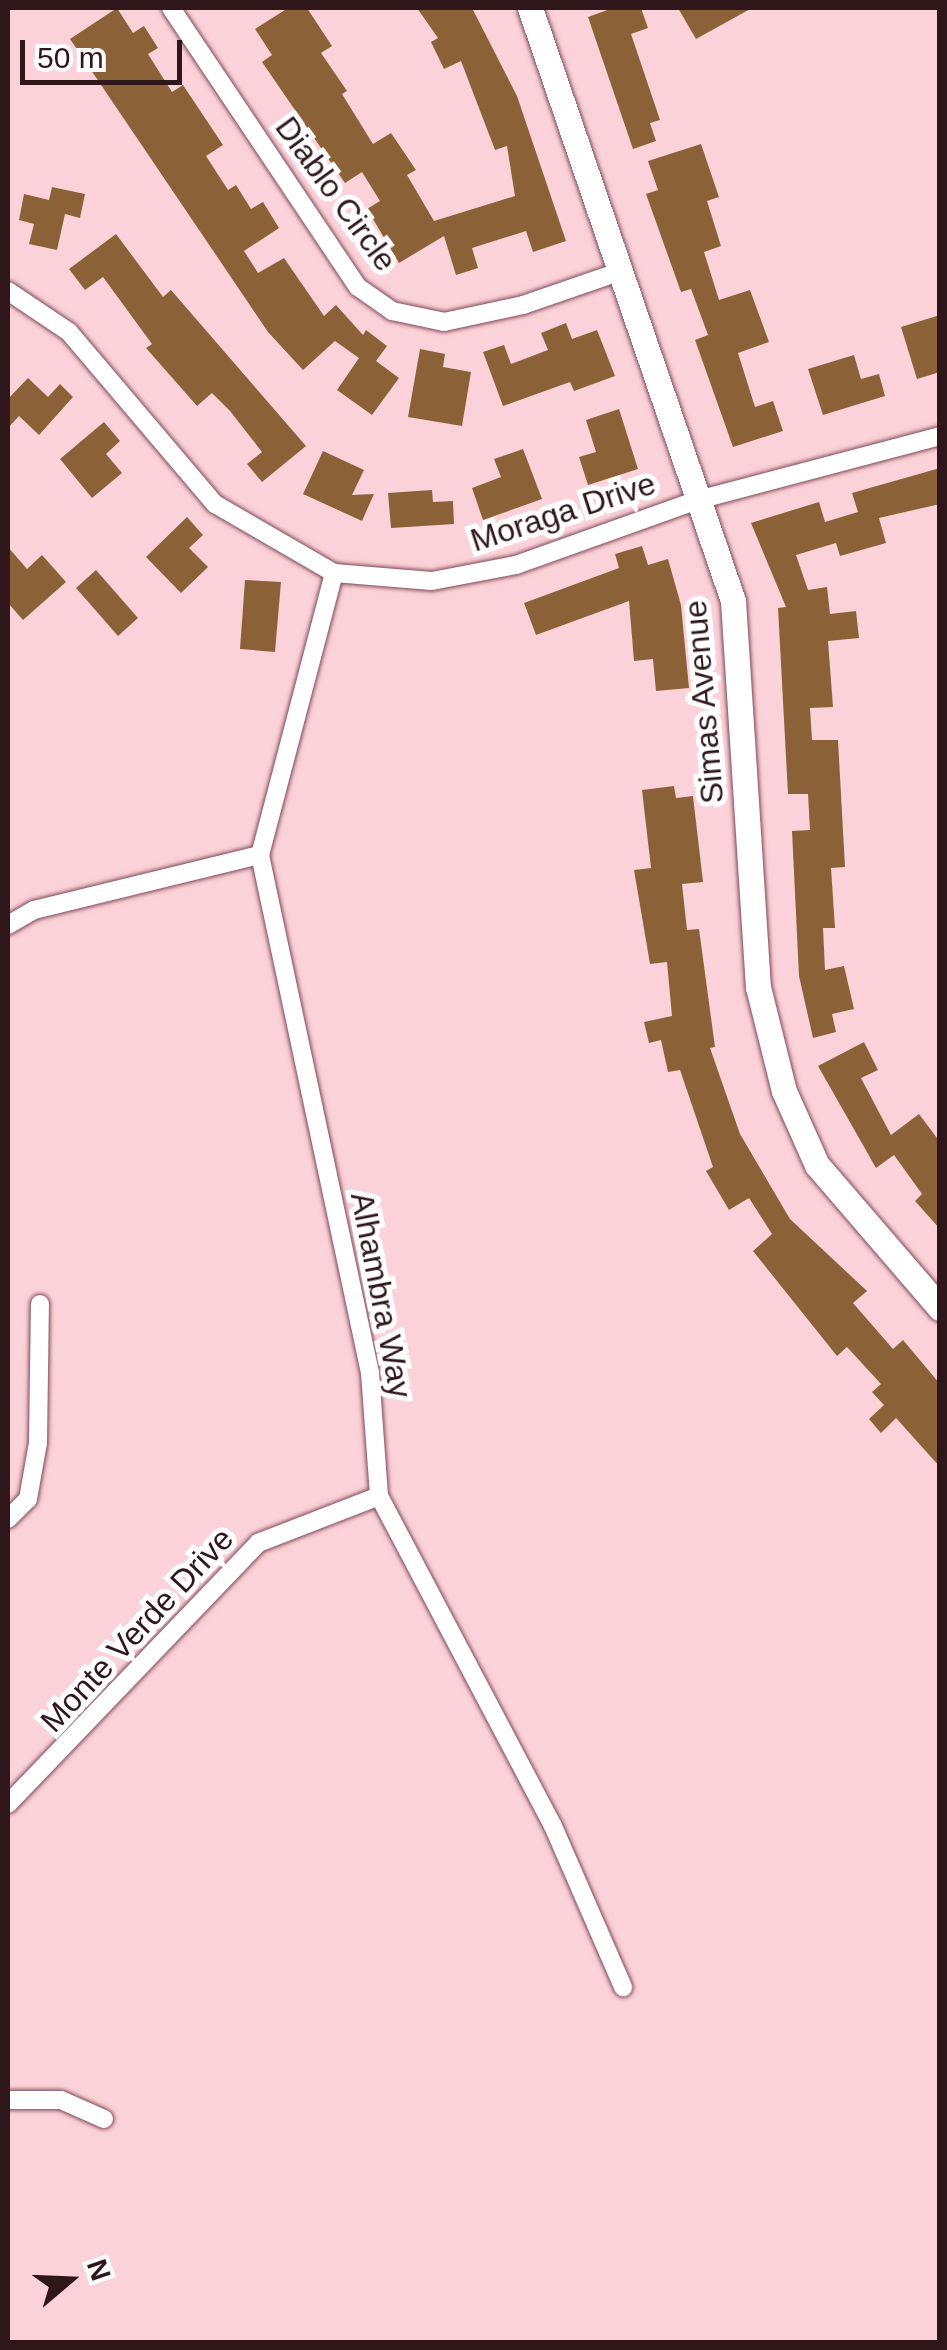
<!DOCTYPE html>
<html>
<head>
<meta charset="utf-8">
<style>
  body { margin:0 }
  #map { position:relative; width:947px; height:2350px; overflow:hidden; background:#fbd2d9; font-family:Arial,sans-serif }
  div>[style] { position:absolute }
  .building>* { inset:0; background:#8b6237 }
  .roads { filter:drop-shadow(0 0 2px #814855) drop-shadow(0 0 2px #814855) }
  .street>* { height:18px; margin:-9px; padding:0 9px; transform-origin:9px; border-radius:9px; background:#fff }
  .secondary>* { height:25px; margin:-12.5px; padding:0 12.5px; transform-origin:12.5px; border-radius:12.5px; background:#fff }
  span { translate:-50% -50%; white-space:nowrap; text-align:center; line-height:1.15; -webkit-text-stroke:10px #fff; paint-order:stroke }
  .street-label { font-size:32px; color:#2e161b }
  .frame { position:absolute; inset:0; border:10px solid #2e161b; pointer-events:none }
  .north { position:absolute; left:20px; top:2230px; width:100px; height:100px; -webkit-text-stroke:8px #fff; paint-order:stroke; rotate:71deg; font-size:28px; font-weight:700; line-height:40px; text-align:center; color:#2e161b }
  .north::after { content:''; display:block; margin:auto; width:35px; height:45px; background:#2e161b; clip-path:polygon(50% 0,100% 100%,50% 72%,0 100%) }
  .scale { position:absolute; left:20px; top:40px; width:162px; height:45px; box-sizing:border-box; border:5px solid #2e161b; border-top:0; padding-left:12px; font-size:30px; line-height:35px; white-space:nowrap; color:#2e161b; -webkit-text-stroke:8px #fff; paint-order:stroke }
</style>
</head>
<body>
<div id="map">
  <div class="building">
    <div style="clip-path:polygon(117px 8px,133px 33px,144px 26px,158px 48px,148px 54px,172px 92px,183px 85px,223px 145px,206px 156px,228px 190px,236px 185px,251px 209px,263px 202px,279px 228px,244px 251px,258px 273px,284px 258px,324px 316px,336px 305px,363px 335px,366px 330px,387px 346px,376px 361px,399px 378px,372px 415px,337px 390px,359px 358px,335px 341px,303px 370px,268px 332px,70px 39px)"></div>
    <div style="clip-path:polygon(288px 8px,307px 8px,332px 46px,321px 53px,347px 91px,342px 94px,373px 144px,391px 133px,416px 170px,407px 175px,434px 221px,515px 196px,507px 146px,495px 150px,461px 61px,444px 69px,431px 42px,438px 38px,417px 8px,472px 8px,517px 96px,566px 241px,533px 252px,526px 231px,472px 248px,478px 268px,456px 275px,444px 236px,399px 263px,367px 209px,380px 201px,362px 172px,345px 183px,262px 62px,272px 55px,255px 29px)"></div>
    <div style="clip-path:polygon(613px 8px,641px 8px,648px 28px,631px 34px,660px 120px,650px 123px,656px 141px,633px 149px,588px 17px)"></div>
    <div style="clip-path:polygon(678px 8px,752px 8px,696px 39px)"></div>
    <div style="clip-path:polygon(701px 144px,719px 197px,707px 201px,721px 246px,704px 252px,719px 300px,750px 290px,769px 342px,738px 353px,755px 407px,773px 401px,783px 431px,733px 447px,695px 340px,708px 335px,691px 289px,681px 292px,646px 194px,658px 190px,648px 161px)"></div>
    <div style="clip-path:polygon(52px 187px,85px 194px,80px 218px,65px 214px,57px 250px,29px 244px,34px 224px,19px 220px,24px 194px,49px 200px)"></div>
    <div style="clip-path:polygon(116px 234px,163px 297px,171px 290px,306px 446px,262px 482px,247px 464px,262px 452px,230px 411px,212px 393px,197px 406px,146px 348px,152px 344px,103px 277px,85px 290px,69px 269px)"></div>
    <div style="clip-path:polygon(940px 315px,940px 372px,917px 379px,901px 327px)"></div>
    <div style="clip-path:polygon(566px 323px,572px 339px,597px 330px,615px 376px,574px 391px,570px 382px,503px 406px,483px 352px,504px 345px,511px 364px,548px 350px,541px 333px)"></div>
    <div style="clip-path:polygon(420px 349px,445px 354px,443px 367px,471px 372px,462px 426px,408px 417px)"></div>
    <div style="clip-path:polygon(854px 355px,861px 379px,879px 374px,885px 396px,823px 415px,808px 369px)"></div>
    <div style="clip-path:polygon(28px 378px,48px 397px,60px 384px,73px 397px,39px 435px,19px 416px,8px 428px,8px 399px)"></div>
    <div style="clip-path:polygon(619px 409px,638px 469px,588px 485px,579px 457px,596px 452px,586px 420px)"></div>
    <div style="clip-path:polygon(104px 422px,120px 441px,106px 454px,122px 473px,92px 498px,60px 459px)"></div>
    <div style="clip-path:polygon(523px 449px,542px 499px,483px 520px,472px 488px,501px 477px,494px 459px)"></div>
    <div style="clip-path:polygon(323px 451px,364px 470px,352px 495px,374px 494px,362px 521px,303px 494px)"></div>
    <div style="clip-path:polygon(940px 468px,940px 504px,879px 518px,886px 543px,840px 556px,836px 543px,796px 555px,808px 590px,827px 587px,830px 614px,856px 611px,859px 638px,828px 641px,833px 707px,810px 708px,812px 740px,838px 740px,845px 867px,831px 868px,835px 928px,823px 928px,825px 970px,844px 966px,854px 1009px,832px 1014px,836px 1032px,813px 1038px,799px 976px,792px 831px,810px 830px,808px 794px,788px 794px,778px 608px,786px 607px,751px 523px,819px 502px,825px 522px,858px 512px,852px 493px)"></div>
    <div style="clip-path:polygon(432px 490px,433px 502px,453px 501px,454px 524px,391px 528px,388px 493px)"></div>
    <div style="clip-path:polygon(187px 517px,203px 535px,189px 548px,208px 567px,181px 593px,146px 557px)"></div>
    <div style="clip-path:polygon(642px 546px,648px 565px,668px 559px,681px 605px,689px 688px,656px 691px,653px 659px,634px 661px,629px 601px,536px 635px,524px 603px,619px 568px,615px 554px)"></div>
    <div style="clip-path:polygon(8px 547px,27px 569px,42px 555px,66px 582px,23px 620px,8px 603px)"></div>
    <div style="clip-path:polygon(96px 570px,138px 618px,118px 636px,76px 588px)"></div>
    <div style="clip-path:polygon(245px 580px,281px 582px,275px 652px,240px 649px)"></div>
    <div style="clip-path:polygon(674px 786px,676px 798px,693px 796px,703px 882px,682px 884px,687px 930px,699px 929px,715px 1047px,710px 1048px,740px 1134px,790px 1219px,867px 1291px,853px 1303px,893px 1349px,903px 1340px,940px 1384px,940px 1467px,896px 1418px,881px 1433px,869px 1419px,884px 1405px,872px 1392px,881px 1384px,847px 1347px,837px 1356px,753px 1251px,772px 1234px,749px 1198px,729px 1210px,706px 1171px,713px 1167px,680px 1070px,668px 1072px,661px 1040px,649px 1043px,644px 1022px,672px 1016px,667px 962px,650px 964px,634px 870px,651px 868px,642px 790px)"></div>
    <div style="clip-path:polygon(864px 1042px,878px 1070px,861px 1078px,891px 1135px,919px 1114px,940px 1142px,940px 1229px,915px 1201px,922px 1194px,894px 1155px,876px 1168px,818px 1066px)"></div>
  </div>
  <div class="roads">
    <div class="street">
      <div style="left:171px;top:8px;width:336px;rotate:56.2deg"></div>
      <div style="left:358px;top:287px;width:42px;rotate:35.2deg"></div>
      <div style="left:392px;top:311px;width:53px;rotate:11.9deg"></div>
      <div style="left:444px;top:322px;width:81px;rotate:-12.1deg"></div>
      <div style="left:523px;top:305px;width:105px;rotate:-19deg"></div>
      <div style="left:8px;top:291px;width:73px;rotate:33.9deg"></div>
      <div style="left:69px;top:332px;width:226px;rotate:49.7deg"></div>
      <div style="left:215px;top:504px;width:138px;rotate:30.1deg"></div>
      <div style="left:334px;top:573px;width:98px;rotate:4.7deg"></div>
      <div style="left:432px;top:581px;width:86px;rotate:-10.8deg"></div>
      <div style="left:516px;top:565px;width:193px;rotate:-19.7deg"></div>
      <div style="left:698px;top:500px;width:250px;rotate:-14.8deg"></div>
      <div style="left:334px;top:573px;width:292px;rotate:104.7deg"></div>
      <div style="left:260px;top:855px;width:530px;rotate:78.01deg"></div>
      <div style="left:370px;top:1373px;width:123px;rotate:85.8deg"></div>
      <div style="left:379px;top:1496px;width:373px;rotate:62.2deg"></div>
      <div style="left:553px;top:1826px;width:176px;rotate:66.5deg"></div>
      <div style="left:8px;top:925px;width:30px;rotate:-30deg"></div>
      <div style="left:34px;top:910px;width:233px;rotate:-13.7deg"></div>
      <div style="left:8px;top:1519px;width:28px;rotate:-45deg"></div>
      <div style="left:28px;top:1499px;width:57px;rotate:-79.9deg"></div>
      <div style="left:38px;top:1443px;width:139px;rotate:-89.2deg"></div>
      <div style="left:8px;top:1804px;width:361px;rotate:-46.2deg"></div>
      <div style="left:258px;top:1543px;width:130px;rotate:-21.2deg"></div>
      <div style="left:8px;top:2100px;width:53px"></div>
      <div style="left:61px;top:2100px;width:47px;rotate:23.8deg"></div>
    </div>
    <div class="secondary">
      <div style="left:530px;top:8px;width:627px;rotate:71.1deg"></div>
      <div style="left:733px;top:601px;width:387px;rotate:86.3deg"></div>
      <div style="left:758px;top:987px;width:107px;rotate:76deg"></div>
      <div style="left:784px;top:1091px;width:81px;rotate:66deg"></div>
      <div style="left:817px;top:1165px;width:189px;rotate:49.3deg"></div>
    </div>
  </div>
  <div class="street-label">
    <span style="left:336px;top:194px;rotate:54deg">Diablo Circle</span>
    <span style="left:563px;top:512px;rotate:-18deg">Moraga Drive</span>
    <span style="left:704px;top:702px;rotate:-95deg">Simas Avenue</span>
    <span style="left:381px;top:1295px;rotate:79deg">Alhambra Way</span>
    <span style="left:137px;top:1630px;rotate:-47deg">Monte Verde Drive</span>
  </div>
  <div class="frame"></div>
  <div class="north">N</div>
  <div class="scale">50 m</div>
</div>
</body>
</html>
